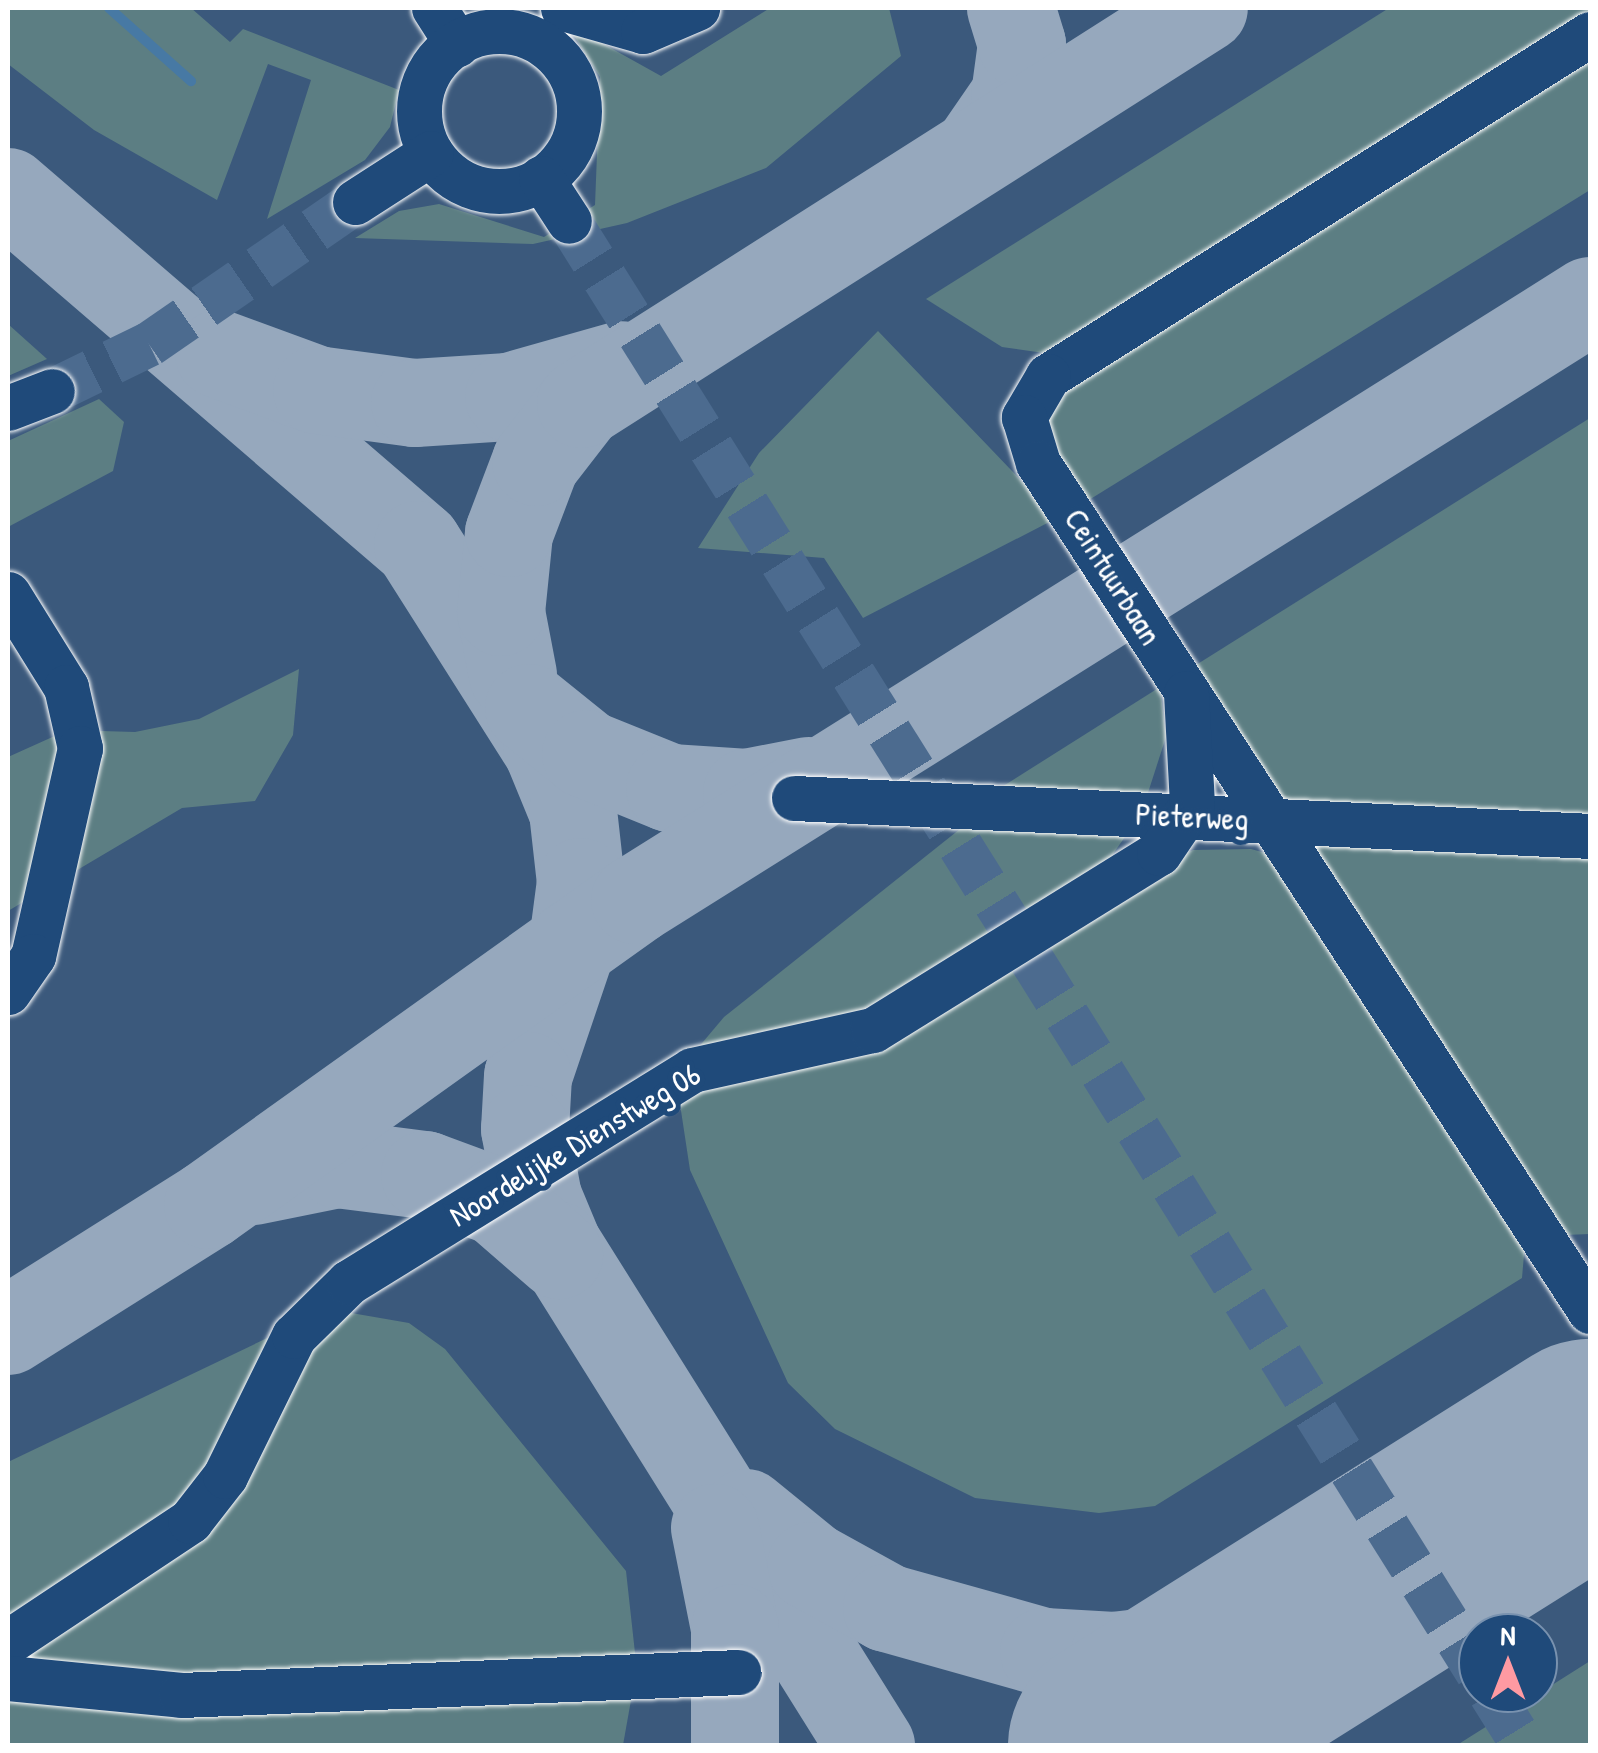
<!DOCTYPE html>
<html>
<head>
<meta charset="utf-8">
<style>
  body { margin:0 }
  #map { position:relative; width:1598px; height:1753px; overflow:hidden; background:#2c517b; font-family:"Patrick Hand",sans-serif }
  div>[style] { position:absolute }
  .built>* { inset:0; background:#3b597c }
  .green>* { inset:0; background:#5c7e83 }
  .stream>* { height:10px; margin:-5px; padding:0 5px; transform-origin:5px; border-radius:5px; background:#4779a4 }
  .taxiway>* { height:88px; margin:-44px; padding:0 44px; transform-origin:44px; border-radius:44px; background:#96a8bd }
  .runway>* { height:220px; margin:-110px; padding:0 110px; transform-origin:110px; border-radius:110px; background:#96a8bd }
  .minor-tunnel>* { height:45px; margin-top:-22.5px; transform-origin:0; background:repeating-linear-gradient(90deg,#4c6b8f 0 45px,transparent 0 67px) }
  .roads { filter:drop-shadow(0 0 2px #fff) drop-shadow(0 0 2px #fff) }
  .minor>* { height:45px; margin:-22.5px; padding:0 22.5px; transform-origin:22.5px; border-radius:22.5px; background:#1f4a7a }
  .minor>.ring { margin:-22.5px; padding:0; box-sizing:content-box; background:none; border:45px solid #1f4a7a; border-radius:50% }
  span { translate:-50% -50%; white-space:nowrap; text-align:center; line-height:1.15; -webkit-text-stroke:10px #1f4a7a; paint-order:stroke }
  .street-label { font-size:32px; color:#fff }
  .frame { position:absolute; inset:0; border:10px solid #fff; pointer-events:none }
  .north { position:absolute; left:1458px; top:1613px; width:100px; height:100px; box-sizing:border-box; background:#1f4a7a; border:2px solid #7992af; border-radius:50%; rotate:0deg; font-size:28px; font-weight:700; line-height:40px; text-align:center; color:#fff }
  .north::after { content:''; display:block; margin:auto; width:35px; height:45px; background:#ff9aa2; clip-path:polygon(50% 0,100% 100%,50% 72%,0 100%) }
</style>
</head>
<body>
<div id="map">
  <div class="built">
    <div style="clip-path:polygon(evenodd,8px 8px,1590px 8px,1590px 1745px,8px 1746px,8px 8px,1478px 1633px,1538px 1633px,1538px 1693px,1478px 1693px,1478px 1633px)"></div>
  </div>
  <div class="green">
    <div style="clip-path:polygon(8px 8px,191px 8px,230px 42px,243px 29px,399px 90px,390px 127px,365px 160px,267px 219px,311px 80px,268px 64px,217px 200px,94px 130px,8px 64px)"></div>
    <div style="clip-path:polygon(539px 8px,661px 76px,770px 8px,889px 8px,901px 56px,766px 168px,627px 223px,533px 244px,355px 238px,399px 211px,439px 204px,544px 237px,595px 205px,600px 77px,573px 34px)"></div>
    <div style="clip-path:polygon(1389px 8px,1590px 8px,1590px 20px,1051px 354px,1002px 347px,926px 299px)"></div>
    <div style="clip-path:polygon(1590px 48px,1590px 190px,1084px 503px,1042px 434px,1060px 382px)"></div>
    <div style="clip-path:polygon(8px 324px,47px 359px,8px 376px)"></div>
    <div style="clip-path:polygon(878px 331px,1057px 518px,863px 618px,824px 558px,698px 548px,759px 453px)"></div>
    <div style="clip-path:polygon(99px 399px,124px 422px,113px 471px,8px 527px,8px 441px)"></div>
    <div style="clip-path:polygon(1590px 418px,1590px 823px,1287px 809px,1188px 670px)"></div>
    <div style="clip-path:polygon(299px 669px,293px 735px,255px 801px,182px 808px,8px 911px,8px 757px,68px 730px,135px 732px,199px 719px)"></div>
    <div style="clip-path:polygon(1160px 687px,1166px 737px,1145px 802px,997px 790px)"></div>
    <div style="clip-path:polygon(970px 821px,1131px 828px,1111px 857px,890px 1006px,692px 1055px,724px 1017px)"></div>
    <div style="clip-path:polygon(1305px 838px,1590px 851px,1590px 1234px,1565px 1235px)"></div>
    <div style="clip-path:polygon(1251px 849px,1269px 854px,1525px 1243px,1522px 1278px,1155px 1506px,1099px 1513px,975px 1498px,835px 1429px,788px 1383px,690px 1170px,678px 1091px,733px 1073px,1193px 850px)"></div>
    <div style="clip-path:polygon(334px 1310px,409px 1323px,445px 1349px,626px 1571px,636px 1662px,235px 1677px,28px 1665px,29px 1645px,139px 1578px)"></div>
    <div style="clip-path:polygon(284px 1330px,198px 1493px,8px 1625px,8px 1462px)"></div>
    <div style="clip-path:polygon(1590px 1661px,1590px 1745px,1457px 1745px,1519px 1706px)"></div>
    <div style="clip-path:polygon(8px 1689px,633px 1689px,623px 1745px,8px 1746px)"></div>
  </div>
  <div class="stream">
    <div style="left:109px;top:8px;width:110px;rotate:41.7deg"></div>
  </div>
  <div class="taxiway">
    <div style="left:980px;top:147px;width:62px;rotate:-55.5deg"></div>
    <div style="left:1015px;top:96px;width:52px;rotate:-82.3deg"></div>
    <div style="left:1022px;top:44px;width:38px;rotate:-107deg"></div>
    <div style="left:8px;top:192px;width:541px;rotate:40.73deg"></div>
    <div style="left:418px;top:545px;width:241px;rotate:57.6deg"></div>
    <div style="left:547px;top:748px;width:68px;rotate:67.6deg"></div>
    <div style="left:573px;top:811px;width:71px;rotate:83.6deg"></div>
    <div style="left:581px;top:882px;width:62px;rotate:97.5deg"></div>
    <div style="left:573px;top:943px;width:140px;rotate:108.7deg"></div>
    <div style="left:528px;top:1076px;width:53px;rotate:93.2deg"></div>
    <div style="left:525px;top:1129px;width:70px;rotate:79.3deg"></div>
    <div style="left:538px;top:1198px;width:52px;rotate:67.4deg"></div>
    <div style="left:558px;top:1246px;width:590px;rotate:57.95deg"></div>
    <div style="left:219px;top:354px;width:104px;rotate:20.2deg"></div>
    <div style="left:317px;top:390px;width:99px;rotate:7.6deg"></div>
    <div style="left:415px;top:403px;width:94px;rotate:-3.7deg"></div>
    <div style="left:509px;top:397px;width:117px;rotate:-15.8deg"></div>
    <div style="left:513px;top:675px;width:64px;rotate:-100.8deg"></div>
    <div style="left:501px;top:612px;width:79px;rotate:-84.2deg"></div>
    <div style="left:509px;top:533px;width:76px;rotate:-69.2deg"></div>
    <div style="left:536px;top:462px;width:73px;rotate:-52.2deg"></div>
    <div style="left:581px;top:404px;width:738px;rotate:-32.44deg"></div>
    <div style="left:529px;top:708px;width:73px;rotate:38.9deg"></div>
    <div style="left:586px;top:754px;width:91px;rotate:22deg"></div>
    <div style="left:670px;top:788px;width:77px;rotate:3.7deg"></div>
    <div style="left:747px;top:793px;width:63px;rotate:-11deg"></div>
    <div style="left:253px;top:1181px;width:87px;rotate:-11.3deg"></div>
    <div style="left:338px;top:1164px;width:88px;rotate:7.2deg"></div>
    <div style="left:425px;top:1175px;width:78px;rotate:20.3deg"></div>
    <div style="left:498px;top:1202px;width:81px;rotate:41deg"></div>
    <div style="left:8px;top:1331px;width:236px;rotate:-32.2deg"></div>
    <div style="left:208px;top:1205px;width:525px;rotate:-35.54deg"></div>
    <div style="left:635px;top:900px;width:1127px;rotate:-32.1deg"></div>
    <div style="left:746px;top:1513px;width:84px;rotate:39.2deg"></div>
    <div style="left:811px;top:1566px;width:87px;rotate:28.9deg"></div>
    <div style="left:887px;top:1608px;width:163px;rotate:15.7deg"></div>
    <div style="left:1044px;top:1652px;width:70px;rotate:3.3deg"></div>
    <div style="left:1114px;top:1656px;width:104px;rotate:-6.6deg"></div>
    <div style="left:1217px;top:1644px;width:158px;rotate:-19.9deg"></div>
    <div style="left:715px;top:1528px;width:102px;rotate:78.7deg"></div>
    <div style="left:735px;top:1628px;width:118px;rotate:90deg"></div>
  </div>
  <div class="runway">
    <div style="left:1118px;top:1746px;width:558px;rotate:-32.18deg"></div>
  </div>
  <div class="minor-tunnel">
    <div style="left:569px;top:221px;width:1712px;rotate:57.93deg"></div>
    <div style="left:52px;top:391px;width:108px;rotate:-25.9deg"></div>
    <div style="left:149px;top:344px;width:250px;rotate:-34.6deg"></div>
    <div style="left:1491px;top:1693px;width:62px;rotate:58.1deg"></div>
  </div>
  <div class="roads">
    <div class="minor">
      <div style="left:434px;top:8px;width:43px;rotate:57.4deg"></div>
      <div style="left:563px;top:8px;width:83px;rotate:16deg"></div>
      <div style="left:643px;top:31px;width:59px;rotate:-23.1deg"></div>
      <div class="ring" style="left:419px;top:31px;width:115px;height:115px"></div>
      <div style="left:1590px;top:34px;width:641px;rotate:147.75deg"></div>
      <div style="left:1048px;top:376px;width:48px;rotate:120.3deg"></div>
      <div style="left:1024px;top:417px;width:48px;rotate:73.1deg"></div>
      <div style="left:1038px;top:463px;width:1012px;rotate:56.94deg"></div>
      <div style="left:541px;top:178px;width:51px;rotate:56.9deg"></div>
      <div style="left:355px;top:202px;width:90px;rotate:-32.8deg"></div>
      <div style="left:8px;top:408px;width:47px;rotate:-21.1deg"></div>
      <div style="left:8px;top:594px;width:110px;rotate:58.1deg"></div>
      <div style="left:66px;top:687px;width:63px;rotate:77.1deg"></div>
      <div style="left:80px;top:748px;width:213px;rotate:102.7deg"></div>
      <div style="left:33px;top:956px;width:44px;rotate:124.8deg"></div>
      <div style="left:794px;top:798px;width:797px;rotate:2.73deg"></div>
      <div style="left:8px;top:1642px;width:219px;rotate:-33.6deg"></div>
      <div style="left:190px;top:1521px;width:57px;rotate:-52.1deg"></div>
      <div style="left:225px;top:1476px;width:156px;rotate:-63.8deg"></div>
      <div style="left:294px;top:1336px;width:77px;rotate:-44.5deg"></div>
      <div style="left:349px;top:1282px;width:403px;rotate:-31.7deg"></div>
      <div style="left:692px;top:1070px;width:185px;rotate:-12.5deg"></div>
      <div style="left:873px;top:1030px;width:336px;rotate:-31.8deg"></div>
      <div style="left:1159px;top:853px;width:59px;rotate:-56deg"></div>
      <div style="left:1192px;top:804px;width:111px;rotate:-93.1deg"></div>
      <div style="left:8px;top:1678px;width:174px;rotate:5.6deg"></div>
      <div style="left:181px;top:1695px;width:558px;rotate:-2.36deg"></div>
    </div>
  </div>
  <div class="street-label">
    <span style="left:1113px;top:577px;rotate:58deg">Ceintuurbaan</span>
    <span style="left:1192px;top:817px;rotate:3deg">Pieterweg</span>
    <span style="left:575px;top:1145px;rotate:-31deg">Noordelijke Dienstweg 06</span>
  </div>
  <div class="frame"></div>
  <div class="north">N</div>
</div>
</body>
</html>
